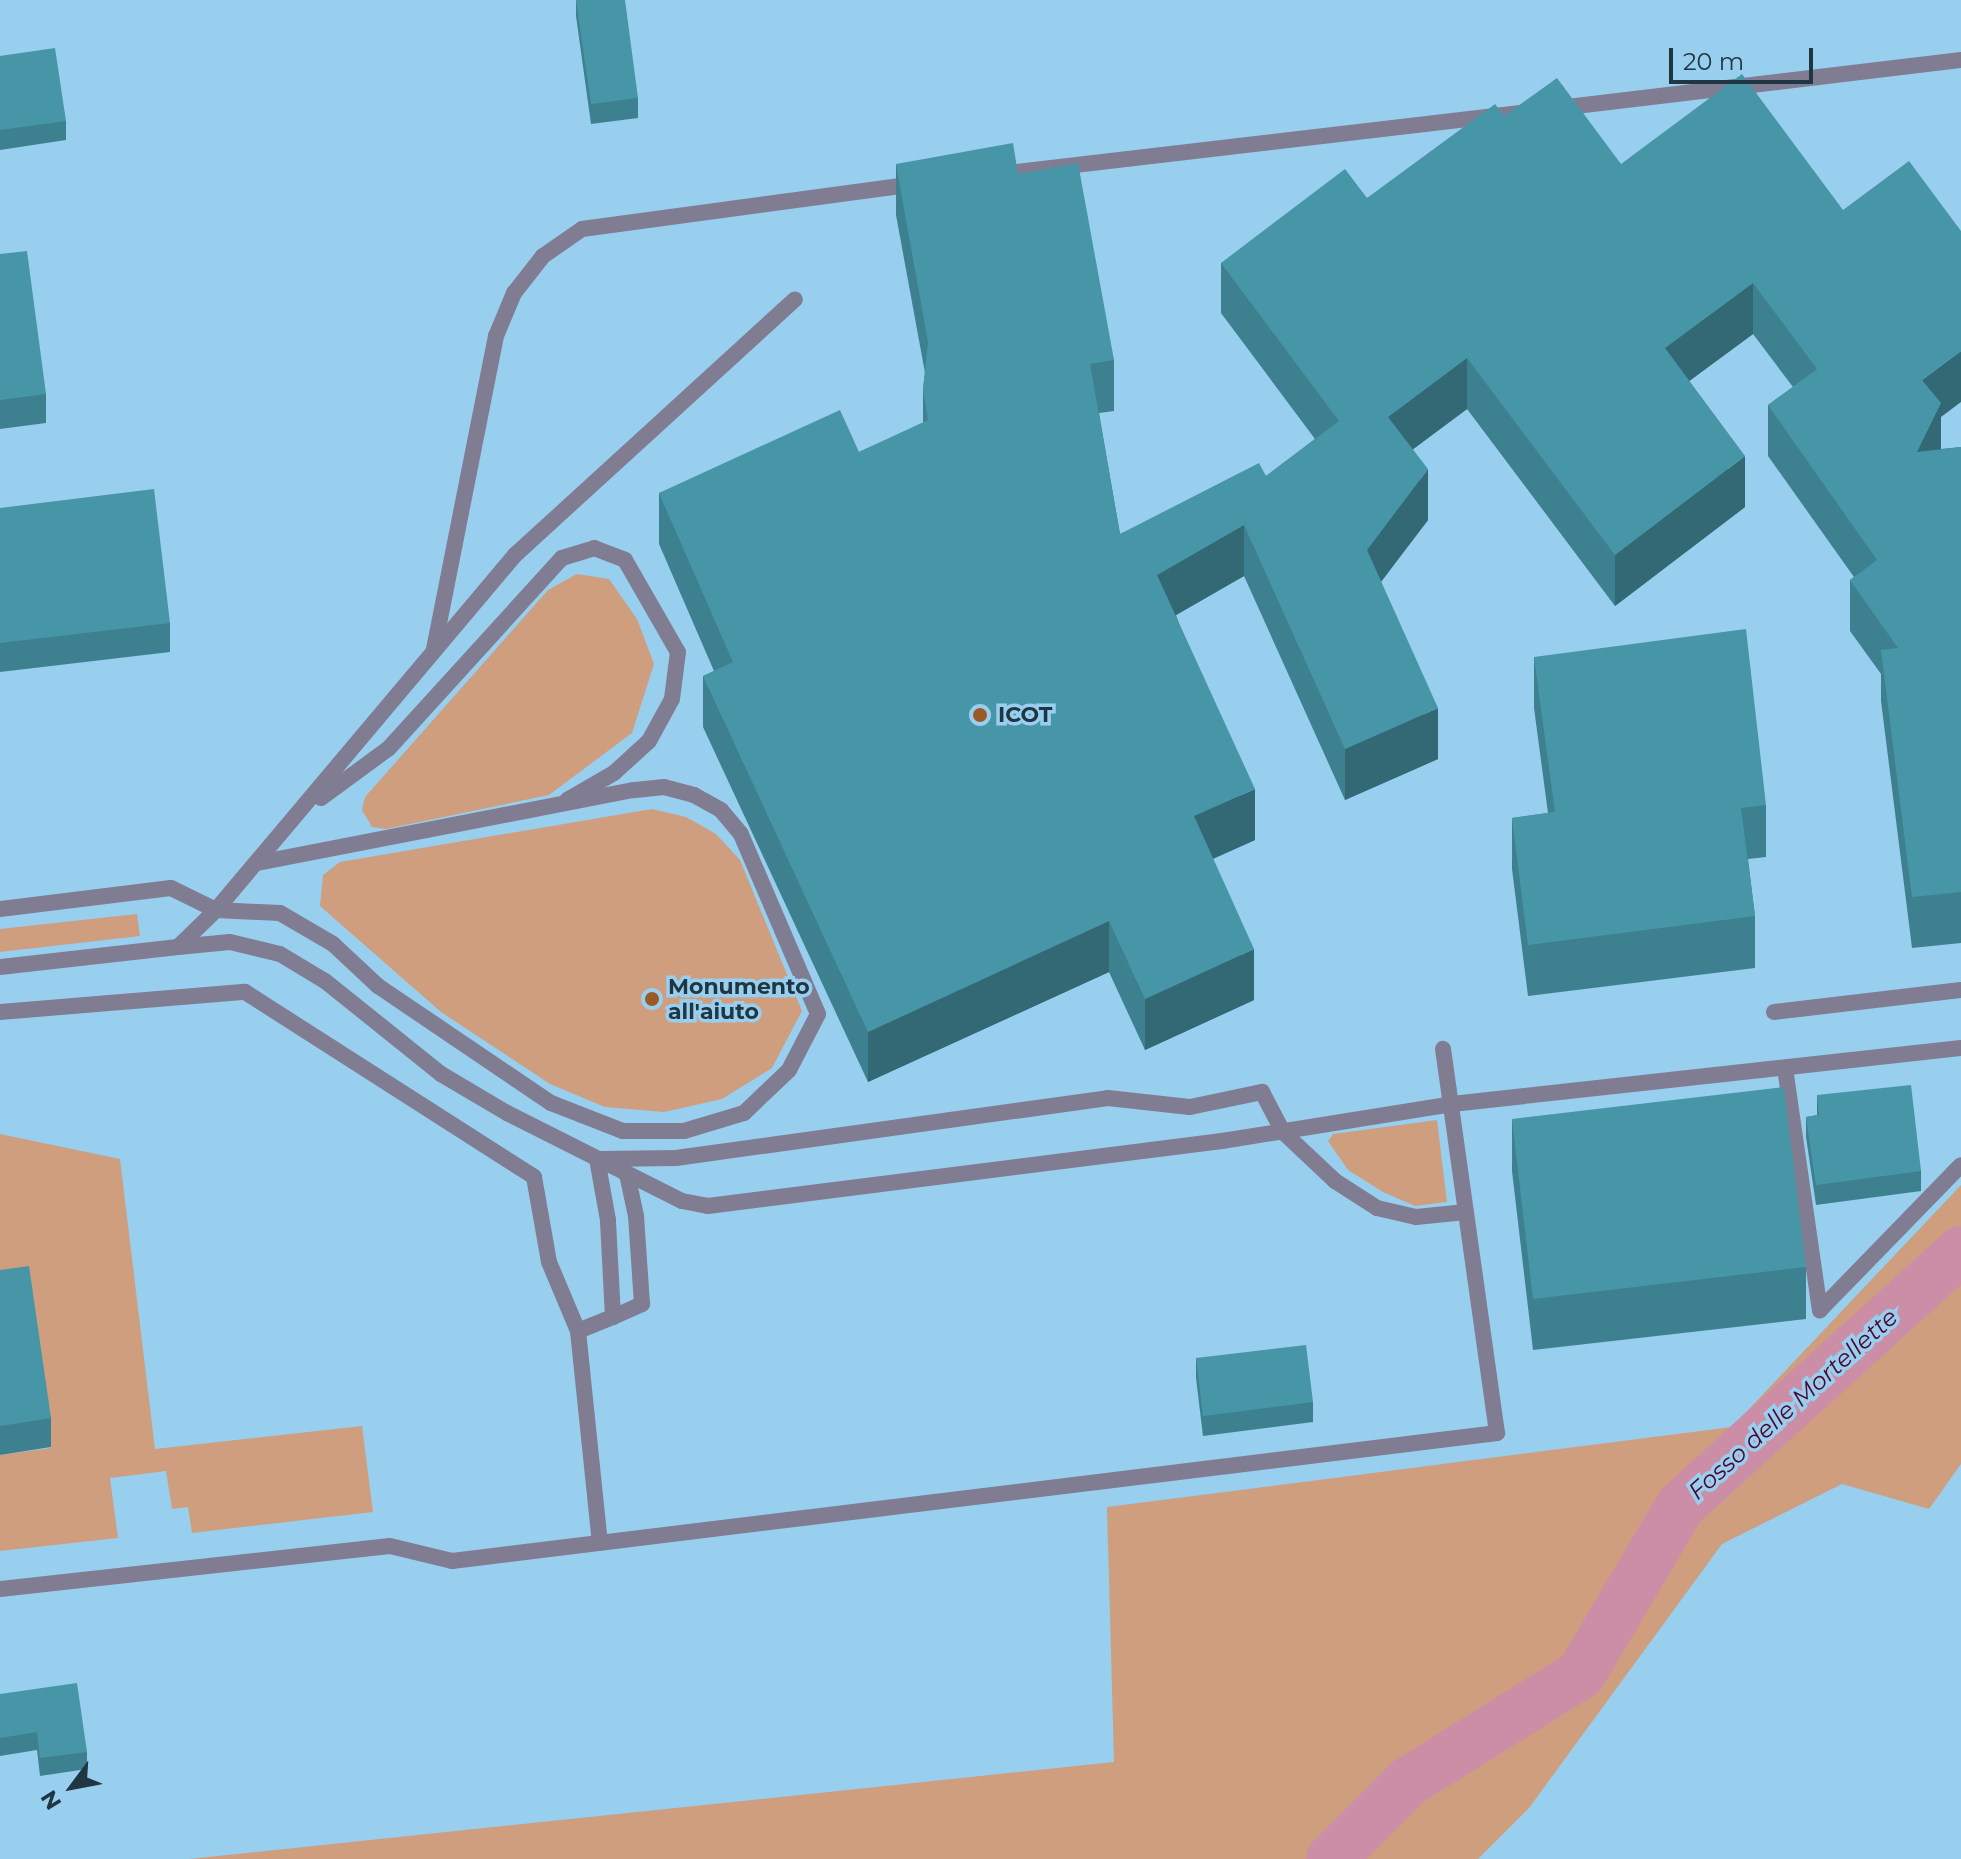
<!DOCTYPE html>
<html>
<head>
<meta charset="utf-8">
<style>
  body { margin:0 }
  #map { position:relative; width:1961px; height:1859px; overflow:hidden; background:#98cfee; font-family:Montserrat,sans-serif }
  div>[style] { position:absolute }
  .green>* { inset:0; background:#ce9e7f }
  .canal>* { height:50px; margin:-25px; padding:0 25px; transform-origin:25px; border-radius:25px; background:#cc8ea7 }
  .service>* { height:16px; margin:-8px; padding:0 8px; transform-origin:8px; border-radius:8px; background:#807d92 }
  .wall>* { inset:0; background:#3d8190 }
  .shaded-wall>* { inset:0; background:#326975 }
  .building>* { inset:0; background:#4796a7 }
  .dots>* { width:22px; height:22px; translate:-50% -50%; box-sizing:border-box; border:4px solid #98cfee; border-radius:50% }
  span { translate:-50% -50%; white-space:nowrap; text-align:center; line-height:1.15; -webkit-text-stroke:7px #98cfee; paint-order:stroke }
  .poi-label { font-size:22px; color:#203643; font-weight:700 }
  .left { translate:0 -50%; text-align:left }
  .water-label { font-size:24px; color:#50042e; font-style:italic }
  .north { position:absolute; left:32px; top:1747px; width:80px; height:80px; -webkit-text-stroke:6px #98cfee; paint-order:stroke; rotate:238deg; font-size:22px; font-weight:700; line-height:32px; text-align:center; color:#203643 }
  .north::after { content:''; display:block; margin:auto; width:28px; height:36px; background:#203643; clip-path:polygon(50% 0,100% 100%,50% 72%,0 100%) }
  .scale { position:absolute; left:1669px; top:48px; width:144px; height:36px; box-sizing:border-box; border:4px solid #203643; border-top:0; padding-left:10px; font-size:24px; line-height:28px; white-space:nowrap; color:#203643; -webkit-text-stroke:6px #98cfee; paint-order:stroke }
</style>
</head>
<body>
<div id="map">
  <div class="green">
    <div style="clip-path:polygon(577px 574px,609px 579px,637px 619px,654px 664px,632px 733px,549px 795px,386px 829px,372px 827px,362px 810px,365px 797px,548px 590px)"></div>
    <div style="clip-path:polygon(652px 809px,686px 817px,716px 834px,740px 860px,802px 1011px,772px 1068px,722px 1099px,664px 1112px,605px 1107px,550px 1084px,441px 1012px,320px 906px,323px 875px,340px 862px)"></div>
    <div style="clip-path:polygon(137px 914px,140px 936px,0 952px,0 929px)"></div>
    <div style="clip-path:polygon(1437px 1120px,1447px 1202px,1415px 1206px,1383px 1192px,1348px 1170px,1328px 1141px,1333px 1134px)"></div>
    <div style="clip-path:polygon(0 1134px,120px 1159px,155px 1449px,362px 1426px,373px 1512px,192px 1533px,188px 1507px,172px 1509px,166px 1471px,110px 1478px,118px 1538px,0 1551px,0 1455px,51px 1448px,0 1299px)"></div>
    <div style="clip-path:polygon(1961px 1185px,1961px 1464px,1929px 1509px,1842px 1484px,1722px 1544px,1529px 1808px,1478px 1859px,189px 1859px,1114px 1762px,1107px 1507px,1732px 1427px)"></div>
  </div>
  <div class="canal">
    <div style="left:1331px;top:1859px;width:109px;rotate:-45deg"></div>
    <div style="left:1408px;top:1782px;width:204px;rotate:-32deg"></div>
    <div style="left:1581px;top:1674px;width:196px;rotate:-59.4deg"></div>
    <div style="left:1681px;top:1505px;width:378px;rotate:-42.2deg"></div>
  </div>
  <div class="service">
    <div style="left:1559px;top:108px;width:405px;rotate:-6.8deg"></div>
    <div style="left:999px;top:174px;width:533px;rotate:-6.68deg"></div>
    <div style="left:434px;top:649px;width:319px;rotate:-78.8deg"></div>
    <div style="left:496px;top:336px;width:47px;rotate:-67.3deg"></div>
    <div style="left:514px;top:293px;width:47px;rotate:-51.9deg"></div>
    <div style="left:543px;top:256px;width:47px;rotate:-34.7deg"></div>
    <div style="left:582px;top:229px;width:338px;rotate:-7.7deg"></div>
    <div style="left:321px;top:798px;width:84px;rotate:-36.3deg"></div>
    <div style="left:389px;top:748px;width:257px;rotate:-47.7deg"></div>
    <div style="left:562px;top:558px;width:34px;rotate:-17deg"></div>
    <div style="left:594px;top:548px;width:33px;rotate:21deg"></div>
    <div style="left:625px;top:560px;width:106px;rotate:60.1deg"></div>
    <div style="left:678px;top:652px;width:47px;rotate:97.3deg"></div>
    <div style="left:672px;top:699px;width:48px;rotate:118.7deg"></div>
    <div style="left:649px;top:741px;width:47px;rotate:137.6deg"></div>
    <div style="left:614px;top:773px;width:54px;rotate:150.1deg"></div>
    <div style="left:0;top:909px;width:172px;rotate:-7deg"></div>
    <div style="left:171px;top:888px;width:50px;rotate:26.1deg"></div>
    <div style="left:216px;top:910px;width:64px;rotate:2.7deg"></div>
    <div style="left:280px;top:913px;width:61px;rotate:30.3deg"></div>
    <div style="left:333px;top:944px;width:62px;rotate:43deg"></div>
    <div style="left:378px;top:986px;width:209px;rotate:34.1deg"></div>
    <div style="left:551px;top:1103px;width:77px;rotate:21.3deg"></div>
    <div style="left:623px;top:1131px;width:61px"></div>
    <div style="left:684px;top:1131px;width:63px;rotate:-16.7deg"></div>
    <div style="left:744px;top:1113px;width:62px;rotate:-43.7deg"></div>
    <div style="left:789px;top:1070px;width:63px;rotate:-62.6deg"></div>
    <div style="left:818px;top:1014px;width:196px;rotate:-113.2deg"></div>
    <div style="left:741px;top:834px;width:31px;rotate:-130deg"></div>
    <div style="left:721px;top:810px;width:31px;rotate:-151deg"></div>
    <div style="left:694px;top:795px;width:31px;rotate:-165deg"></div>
    <div style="left:664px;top:787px;width:31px;rotate:174deg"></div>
    <div style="left:633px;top:790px;width:384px;rotate:169deg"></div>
    <div style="left:178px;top:947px;width:52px;rotate:-5.5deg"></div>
    <div style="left:230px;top:942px;width:51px;rotate:13.5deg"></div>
    <div style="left:280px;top:954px;width:52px;rotate:31deg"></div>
    <div style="left:325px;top:981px;width:149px;rotate:38.7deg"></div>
    <div style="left:441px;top:1074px;width:77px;rotate:30.6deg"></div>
    <div style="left:507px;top:1113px;width:196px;rotate:26.7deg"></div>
    <div style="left:682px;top:1201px;width:26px;rotate:11deg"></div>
    <div style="left:708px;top:1206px;width:518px;rotate:-7.21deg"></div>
    <div style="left:1222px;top:1141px;width:233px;rotate:-9.1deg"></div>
    <div style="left:1452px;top:1104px;width:512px;rotate:-6.28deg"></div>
    <div style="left:0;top:967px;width:179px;rotate:-6.4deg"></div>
    <div style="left:178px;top:947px;width:53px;rotate:-44.2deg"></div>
    <div style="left:216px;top:910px;width:464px;rotate:-49.9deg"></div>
    <div style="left:515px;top:555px;width:379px;rotate:-42.4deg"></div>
    <div style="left:0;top:1012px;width:246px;rotate:-4.7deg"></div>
    <div style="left:245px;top:992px;width:343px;rotate:32.6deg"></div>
    <div style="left:534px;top:1177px;width:86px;rotate:80deg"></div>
    <div style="left:549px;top:1262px;width:75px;rotate:67.2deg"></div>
    <div style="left:578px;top:1331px;width:38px;rotate:-22deg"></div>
    <div style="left:613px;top:1317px;width:97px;rotate:-93deg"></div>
    <div style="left:608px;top:1220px;width:62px;rotate:-100.2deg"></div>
    <div style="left:1774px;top:1012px;width:188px;rotate:-6.7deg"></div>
    <div style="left:1785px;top:1068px;width:245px;rotate:81.8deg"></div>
    <div style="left:1820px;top:1310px;width:202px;rotate:-45.8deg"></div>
    <div style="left:602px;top:1159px;width:74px;rotate:-0.8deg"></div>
    <div style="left:676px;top:1158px;width:436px;rotate:-7.9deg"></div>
    <div style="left:1108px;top:1098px;width:82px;rotate:6.3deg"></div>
    <div style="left:1190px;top:1107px;width:74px;rotate:-11.8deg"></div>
    <div style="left:1262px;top:1092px;width:45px;rotate:62.3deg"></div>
    <div style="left:1283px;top:1132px;width:71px;rotate:43.3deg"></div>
    <div style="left:1335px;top:1181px;width:50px;rotate:32.7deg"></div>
    <div style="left:1377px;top:1208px;width:40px;rotate:13deg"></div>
    <div style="left:1416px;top:1217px;width:50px;rotate:-5.7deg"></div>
    <div style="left:613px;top:1317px;width:32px;rotate:-24deg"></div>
    <div style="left:642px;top:1304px;width:88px;rotate:-93.9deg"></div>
    <div style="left:636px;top:1216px;width:43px;rotate:-102.1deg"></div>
    <div style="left:578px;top:1331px;width:213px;rotate:84.1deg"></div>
    <div style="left:0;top:1589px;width:392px;rotate:-6.3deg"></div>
    <div style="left:390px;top:1546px;width:64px;rotate:13.6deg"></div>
    <div style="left:452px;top:1561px;width:1053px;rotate:-6.98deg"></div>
    <div style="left:1497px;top:1433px;width:388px;rotate:-98deg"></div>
  </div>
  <div class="wall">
    <div style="clip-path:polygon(576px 0,638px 98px,638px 118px,591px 124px,576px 16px)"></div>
    <div style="clip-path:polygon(0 56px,66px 121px,66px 140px,0 150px)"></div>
    <div style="clip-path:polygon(1504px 116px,1621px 164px,1941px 417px,1941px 449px,1961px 447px,1961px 943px,1912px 948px,1881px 701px,1881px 674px,1850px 631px,1850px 580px,1854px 577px,1768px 456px,1768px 405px,1793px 387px,1753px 334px,1689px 381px,1745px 507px,1615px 606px,1467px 409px,1413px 449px,1428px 520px,1381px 582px,1438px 759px,1345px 800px,1244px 576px,1176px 615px,1255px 840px,1213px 859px,1254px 1000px,1145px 1050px,1109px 972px,868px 1082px,703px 727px,703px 676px,714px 671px,659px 544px,659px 493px,859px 452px,923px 423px,923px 389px,925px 373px,896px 215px,896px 164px,1018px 174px,1114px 360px,1114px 411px,1099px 413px,1120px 534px,1266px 476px,1315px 439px,1221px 313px,1221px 263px,1367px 198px)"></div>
    <div style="clip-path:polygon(0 254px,46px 394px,46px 423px,0 429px)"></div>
    <div style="clip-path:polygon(0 508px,170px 623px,170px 652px,0 672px)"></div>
    <div style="clip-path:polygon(1534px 657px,1766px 805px,1766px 857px,1748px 859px,1755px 916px,1755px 968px,1528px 996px,1512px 869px,1512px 818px,1548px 813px,1534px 708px)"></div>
    <div style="clip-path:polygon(1817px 1095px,1921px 1171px,1921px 1191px,1816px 1205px,1806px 1137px,1806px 1117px,1817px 1115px)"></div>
    <div style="clip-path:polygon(1512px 1119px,1806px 1267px,1806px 1319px,1533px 1350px,1512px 1171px)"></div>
    <div style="clip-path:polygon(0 1270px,51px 1418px,51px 1447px,0 1455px)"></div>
    <div style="clip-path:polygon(1196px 1358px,1313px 1402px,1313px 1422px,1203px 1436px,1196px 1378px)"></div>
    <div style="clip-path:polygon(0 1694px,87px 1752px,87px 1769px,40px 1776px,37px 1750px,0 1756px)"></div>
  </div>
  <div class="shaded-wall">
    <div style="clip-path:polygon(1753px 283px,1753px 334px,1665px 399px,1665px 348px)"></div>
    <div style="clip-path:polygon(1961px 351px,1961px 402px,1941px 417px,1941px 454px,1917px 452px,1922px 380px)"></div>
    <div style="clip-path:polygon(1467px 358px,1467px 409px,1388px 468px,1388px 417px)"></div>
    <div style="clip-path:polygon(1745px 456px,1745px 507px,1615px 606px,1615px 555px)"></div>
    <div style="clip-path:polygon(1428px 469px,1428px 520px,1367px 600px,1367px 550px)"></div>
    <div style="clip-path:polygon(1244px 525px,1244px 576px,1157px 626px,1157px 575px)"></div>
    <div style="clip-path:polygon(1438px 708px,1438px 759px,1345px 800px,1345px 749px)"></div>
    <div style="clip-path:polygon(1255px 789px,1255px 840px,1194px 867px,1194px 816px)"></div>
    <div style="clip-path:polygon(1109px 921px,1109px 972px,868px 1082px,868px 1032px)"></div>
    <div style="clip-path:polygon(1254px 949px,1254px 1000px,1145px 1050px,1145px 999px)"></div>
  </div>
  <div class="building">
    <div style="clip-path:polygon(576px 0,625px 0,638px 98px,591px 104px)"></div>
    <div style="clip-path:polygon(55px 48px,66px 121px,0 130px,0 56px)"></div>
    <div style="clip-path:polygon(1742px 74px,1843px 210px,1909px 161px,1961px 231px,1961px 351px,1922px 380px,1941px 403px,1917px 452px,1961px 447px,1961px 892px,1912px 897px,1881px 650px,1898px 648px,1850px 580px,1877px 560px,1768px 405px,1817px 369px,1753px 283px,1665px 348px,1745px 456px,1615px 555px,1467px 358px,1388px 417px,1428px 469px,1367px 550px,1438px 708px,1345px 749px,1244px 525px,1157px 575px,1255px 789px,1194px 816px,1254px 949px,1145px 999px,1109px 921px,868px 1032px,703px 676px,733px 662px,659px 493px,840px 410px,859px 452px,928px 420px,923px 389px,928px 342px,896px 164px,1013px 143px,1018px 174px,1078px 163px,1114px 360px,1090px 364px,1120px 534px,1259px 463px,1266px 476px,1339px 421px,1221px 263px,1345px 169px,1367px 198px,1495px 104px,1504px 116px,1557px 78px,1621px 164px)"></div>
    <div style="clip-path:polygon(27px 251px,46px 394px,0 400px,0 254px)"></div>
    <div style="clip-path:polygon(154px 489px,170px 623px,0 643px,0 508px)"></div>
    <div style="clip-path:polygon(1746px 629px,1766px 805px,1741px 808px,1755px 916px,1528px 945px,1512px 818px,1555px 812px,1534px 657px)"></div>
    <div style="clip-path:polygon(1911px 1085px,1921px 1171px,1816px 1185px,1806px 1117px,1819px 1115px,1817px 1095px)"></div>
    <div style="clip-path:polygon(1784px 1087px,1806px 1267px,1533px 1299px,1512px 1119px)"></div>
    <div style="clip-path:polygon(29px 1266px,51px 1418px,0 1426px,0 1270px)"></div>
    <div style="clip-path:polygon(1306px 1345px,1313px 1402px,1203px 1416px,1196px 1358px)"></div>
    <div style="clip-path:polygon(77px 1683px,87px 1752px,40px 1758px,37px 1732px,0 1738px,0 1694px)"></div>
  </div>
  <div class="dots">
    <div style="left:980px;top:715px;background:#9c5928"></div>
    <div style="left:652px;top:999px;background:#9c5928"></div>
  </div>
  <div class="poi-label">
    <span class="left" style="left:998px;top:715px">ICOT</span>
    <span class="left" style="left:668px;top:999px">Monumento<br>all'aiuto</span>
  </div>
  <div class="water-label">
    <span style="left:1793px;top:1404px;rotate:-42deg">Fosso delle Mortellette</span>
  </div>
  <div class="north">N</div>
  <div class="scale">20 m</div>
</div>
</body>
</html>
